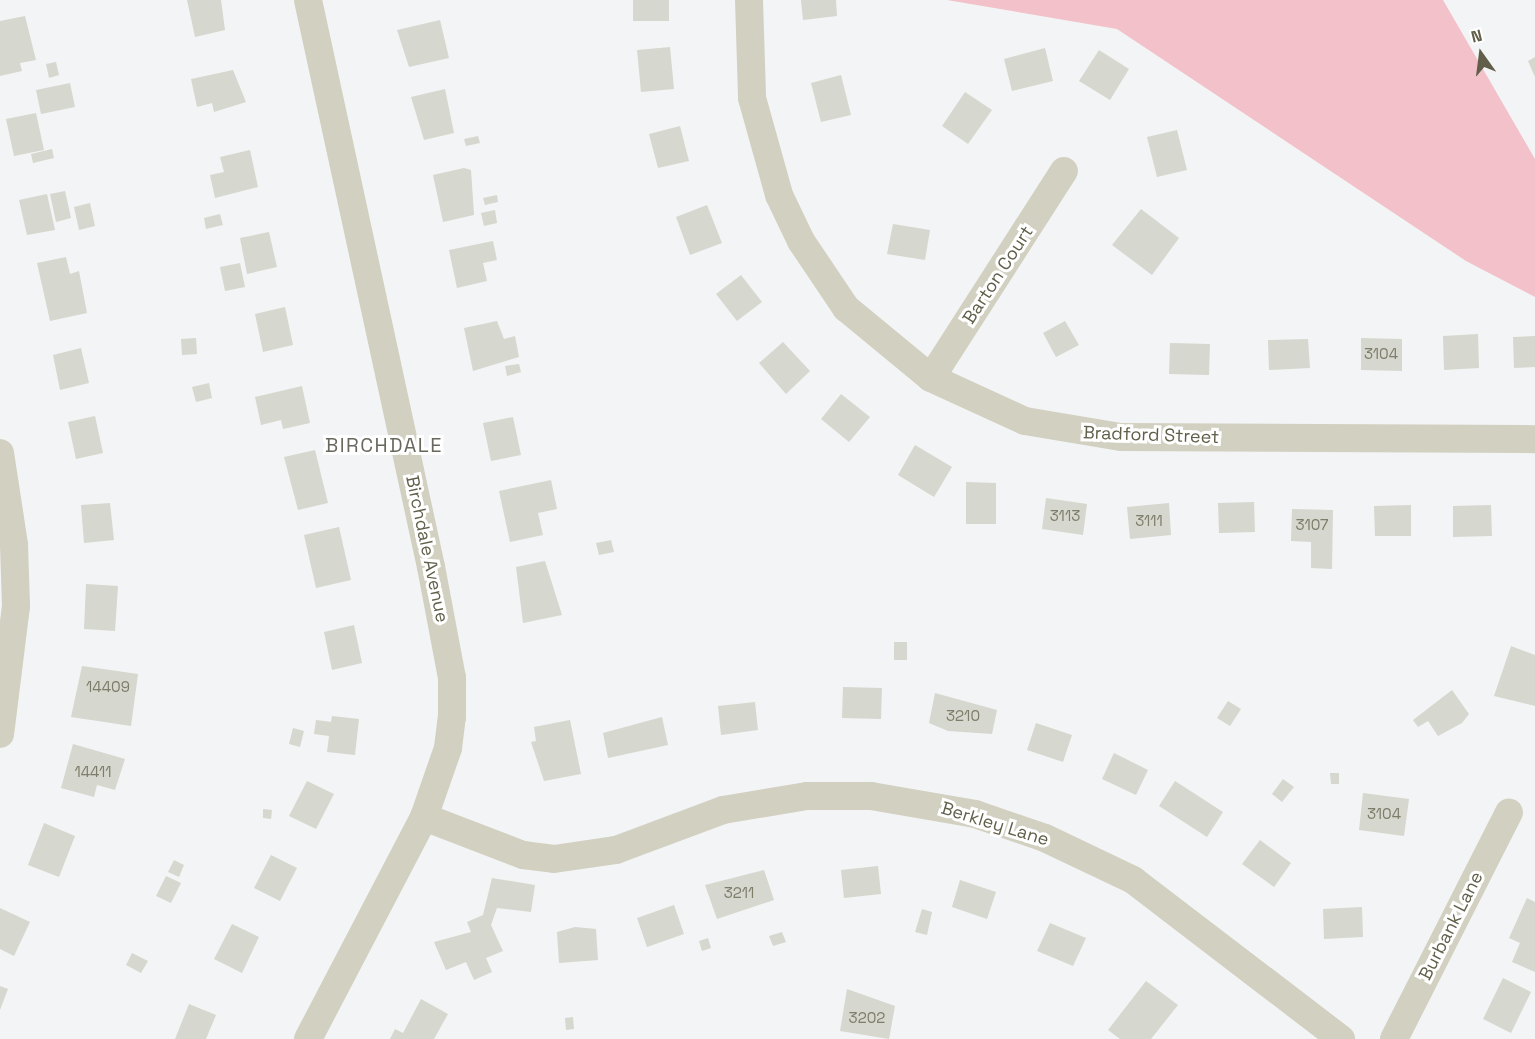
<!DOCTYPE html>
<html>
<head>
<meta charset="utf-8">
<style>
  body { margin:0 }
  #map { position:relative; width:1535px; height:1039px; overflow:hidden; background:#f3f4f5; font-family:"Space Grotesk",sans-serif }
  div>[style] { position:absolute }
  .green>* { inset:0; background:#f2c1ca }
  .building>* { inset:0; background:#d6d7ce }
  .minor>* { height:28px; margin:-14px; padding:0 14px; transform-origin:14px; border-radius:14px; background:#d2d0c0 }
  span { translate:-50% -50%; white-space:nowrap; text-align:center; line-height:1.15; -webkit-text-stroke:6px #fff; paint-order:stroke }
  .number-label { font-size:15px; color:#7e7d6a }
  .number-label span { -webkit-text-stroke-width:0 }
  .street-label { font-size:18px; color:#615f49 }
  .neighbourhood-label { font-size:20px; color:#68685e; letter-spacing:1.5px }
  .north { position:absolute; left:1451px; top:24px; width:60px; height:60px; -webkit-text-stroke:4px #fff; paint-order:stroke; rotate:346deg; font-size:16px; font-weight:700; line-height:24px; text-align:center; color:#615f49 }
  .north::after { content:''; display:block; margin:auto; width:21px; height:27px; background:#615f49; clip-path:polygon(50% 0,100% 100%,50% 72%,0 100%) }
</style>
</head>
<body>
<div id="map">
  <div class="green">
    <div style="clip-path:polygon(947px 0,1443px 0,1535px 159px,1535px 297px,1466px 261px,1117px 29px)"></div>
  </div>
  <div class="building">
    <div style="clip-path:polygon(187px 0,221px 0,225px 30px,195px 37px)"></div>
    <div style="clip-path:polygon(633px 0,669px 0,669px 21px,633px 21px)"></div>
    <div style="clip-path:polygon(801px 0,836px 0,837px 16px,803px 20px)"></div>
    <div style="clip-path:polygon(25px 16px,36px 60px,20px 63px,22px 71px,0 76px,0 21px)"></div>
    <div style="clip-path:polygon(440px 20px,449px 58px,409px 67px,397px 30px)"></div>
    <div style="clip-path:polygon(670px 47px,674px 89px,641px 92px,637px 50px)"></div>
    <div style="clip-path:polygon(1045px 48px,1053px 81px,1012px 91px,1004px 59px)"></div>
    <div style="clip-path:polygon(1099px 50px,1129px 69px,1110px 100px,1079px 81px)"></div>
    <div style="clip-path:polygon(1535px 57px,1535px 77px,1528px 61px)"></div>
    <div style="clip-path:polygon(56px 62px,59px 75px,49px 78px,46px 64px)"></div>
    <div style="clip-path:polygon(233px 70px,246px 102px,214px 112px,212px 103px,197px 107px,191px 79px)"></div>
    <div style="clip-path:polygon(841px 75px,851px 115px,821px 122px,811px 83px)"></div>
    <div style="clip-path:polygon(70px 83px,75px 107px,41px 114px,36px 90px)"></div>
    <div style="clip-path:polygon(445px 89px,454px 133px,424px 140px,411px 97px)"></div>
    <div style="clip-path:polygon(965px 92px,992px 110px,968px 144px,942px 126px)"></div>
    <div style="clip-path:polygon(36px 113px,44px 150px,14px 156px,6px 119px)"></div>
    <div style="clip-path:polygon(680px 126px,689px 161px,658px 168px,649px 134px)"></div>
    <div style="clip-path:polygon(1177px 130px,1187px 170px,1157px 177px,1147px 137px)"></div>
    <div style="clip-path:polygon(478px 136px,480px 143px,466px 146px,464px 139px)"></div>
    <div style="clip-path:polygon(52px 149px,54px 158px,33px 163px,31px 154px)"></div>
    <div style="clip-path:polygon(250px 150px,258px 187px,215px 198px,210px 175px,224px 172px,220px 157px)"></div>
    <div style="clip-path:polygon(464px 168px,471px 170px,474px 215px,443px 222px,433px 175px)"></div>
    <div style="clip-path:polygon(65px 191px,71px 218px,56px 222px,50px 194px)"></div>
    <div style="clip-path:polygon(47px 194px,55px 230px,27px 235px,19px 200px)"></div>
    <div style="clip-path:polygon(497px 195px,498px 202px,485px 205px,483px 198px)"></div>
    <div style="clip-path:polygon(90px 203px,95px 226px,79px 230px,74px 207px)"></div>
    <div style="clip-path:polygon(707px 205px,722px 243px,690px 255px,676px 217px)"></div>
    <div style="clip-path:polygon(1141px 209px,1179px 238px,1152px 275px,1112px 245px)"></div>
    <div style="clip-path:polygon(495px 210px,497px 223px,484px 226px,481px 213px)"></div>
    <div style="clip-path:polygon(220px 214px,223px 225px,206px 229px,204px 218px)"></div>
    <div style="clip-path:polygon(893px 224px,930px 230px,925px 260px,887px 254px)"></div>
    <div style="clip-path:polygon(269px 232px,277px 267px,247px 274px,240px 238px)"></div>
    <div style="clip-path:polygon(493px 241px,497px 260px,483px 263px,487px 281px,457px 288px,449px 250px)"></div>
    <div style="clip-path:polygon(66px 257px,70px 274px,79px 271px,87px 313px,50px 321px,37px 263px)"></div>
    <div style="clip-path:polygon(240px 263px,245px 287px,225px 291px,220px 267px)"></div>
    <div style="clip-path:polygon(741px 275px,762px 302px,737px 321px,716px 294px)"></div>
    <div style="clip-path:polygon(285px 307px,293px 345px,263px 352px,255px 314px)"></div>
    <div style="clip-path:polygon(497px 321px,504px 339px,515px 336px,519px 357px,473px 371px,464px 328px)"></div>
    <div style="clip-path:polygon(1065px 321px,1079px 345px,1056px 357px,1043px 333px)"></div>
    <div style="clip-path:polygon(1478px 334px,1479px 368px,1444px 370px,1443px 336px)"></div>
    <div style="clip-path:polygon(1535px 336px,1535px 367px,1514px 368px,1513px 337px)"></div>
    <div style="clip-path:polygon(196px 338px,197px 354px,182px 355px,181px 339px)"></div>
    <div style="clip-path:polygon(1361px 338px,1402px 339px,1402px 371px,1361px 370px)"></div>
    <div style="clip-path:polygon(1308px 339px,1310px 368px,1269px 370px,1268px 340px)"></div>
    <div style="clip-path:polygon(783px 342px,810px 371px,786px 394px,759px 363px)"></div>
    <div style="clip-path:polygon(1170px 343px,1210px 344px,1209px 375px,1169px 374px)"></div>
    <div style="clip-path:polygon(81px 348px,89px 383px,60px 390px,53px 355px)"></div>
    <div style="clip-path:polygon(519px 364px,521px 372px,507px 376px,505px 366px)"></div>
    <div style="clip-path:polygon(209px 383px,212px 398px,196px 402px,192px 387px)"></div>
    <div style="clip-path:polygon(302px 386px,310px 423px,283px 429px,281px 420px,261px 425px,255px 397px)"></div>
    <div style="clip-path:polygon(841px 394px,870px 417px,849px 442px,821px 419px)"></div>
    <div style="clip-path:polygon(95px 416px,103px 453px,76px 459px,68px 422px)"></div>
    <div style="clip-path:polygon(513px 417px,521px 455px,491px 461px,483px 423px)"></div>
    <div style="clip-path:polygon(915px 445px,952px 467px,934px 497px,898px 475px)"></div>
    <div style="clip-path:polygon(315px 450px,328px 503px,298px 510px,284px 457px)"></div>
    <div style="clip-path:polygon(551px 480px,557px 509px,538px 513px,543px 535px,510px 542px,499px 491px)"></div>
    <div style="clip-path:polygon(966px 482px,996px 483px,996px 524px,966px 524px)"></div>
    <div style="clip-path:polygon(1046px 498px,1087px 504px,1083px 535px,1042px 529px)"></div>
    <div style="clip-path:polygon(1254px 502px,1255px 532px,1219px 533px,1218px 503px)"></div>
    <div style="clip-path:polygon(110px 503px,114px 540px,84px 543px,81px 505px)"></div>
    <div style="clip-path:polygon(1169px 503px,1171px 535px,1130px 539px,1127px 507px)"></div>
    <div style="clip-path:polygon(1411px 505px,1411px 536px,1375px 536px,1374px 506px)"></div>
    <div style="clip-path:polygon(1491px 505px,1492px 536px,1453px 537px,1453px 506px)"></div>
    <div style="clip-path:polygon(1292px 509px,1333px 510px,1332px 569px,1311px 568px,1311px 542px,1291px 541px)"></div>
    <div style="clip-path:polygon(339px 527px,351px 580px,316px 588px,304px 535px)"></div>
    <div style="clip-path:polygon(611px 540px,614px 552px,599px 555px,596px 543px)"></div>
    <div style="clip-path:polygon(545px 561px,562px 615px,523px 623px,516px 567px)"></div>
    <div style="clip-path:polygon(86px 584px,118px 586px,115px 631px,84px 629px)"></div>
    <div style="clip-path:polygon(354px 625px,362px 663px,332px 670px,324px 632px)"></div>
    <div style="clip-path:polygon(894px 642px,907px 642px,907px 660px,894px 660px)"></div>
    <div style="clip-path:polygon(1511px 646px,1535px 655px,1535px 706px,1494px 696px)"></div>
    <div style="clip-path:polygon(82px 666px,138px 674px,131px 726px,71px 717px)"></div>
    <div style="clip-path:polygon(843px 687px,882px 688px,881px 719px,842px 718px)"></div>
    <div style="clip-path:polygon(1452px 690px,1469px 714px,1462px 723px,1438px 736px,1428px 721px,1418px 727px,1413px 720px)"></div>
    <div style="clip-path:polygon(935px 693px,997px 710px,992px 734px,948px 731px,929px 723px)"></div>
    <div style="clip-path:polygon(1228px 701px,1241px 709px,1230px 726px,1217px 718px)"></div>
    <div style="clip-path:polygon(755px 702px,758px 730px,721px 735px,718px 706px)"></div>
    <div style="clip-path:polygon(332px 716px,359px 719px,355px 755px,327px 752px,329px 736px,314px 734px,316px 720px,331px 722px)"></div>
    <div style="clip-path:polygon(662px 717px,668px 745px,608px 758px,603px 733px)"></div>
    <div style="clip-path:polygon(570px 720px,581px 774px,544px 781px,531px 742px,536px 741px,534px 727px)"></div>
    <div style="clip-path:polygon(1036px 723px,1072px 735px,1063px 762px,1027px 750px)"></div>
    <div style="clip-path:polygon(293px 728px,304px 731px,300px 747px,289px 744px)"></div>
    <div style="clip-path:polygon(73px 744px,125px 759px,115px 790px,97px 785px,94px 797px,61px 788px)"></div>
    <div style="clip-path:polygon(1114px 753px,1148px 770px,1136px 795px,1102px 779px)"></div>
    <div style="clip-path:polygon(1330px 773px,1339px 773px,1339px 784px,1331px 784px)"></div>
    <div style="clip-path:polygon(1283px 779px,1294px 787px,1282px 802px,1272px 794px)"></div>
    <div style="clip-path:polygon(307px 781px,334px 794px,316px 829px,289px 816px)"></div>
    <div style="clip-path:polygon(1175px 781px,1223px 812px,1207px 837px,1159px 806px)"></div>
    <div style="clip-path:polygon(1363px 793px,1409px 799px,1404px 836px,1359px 830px)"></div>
    <div style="clip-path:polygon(263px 809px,272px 810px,271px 819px,263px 818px)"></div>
    <div style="clip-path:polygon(44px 823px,75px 836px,59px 877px,28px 865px)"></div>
    <div style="clip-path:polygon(1260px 840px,1291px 863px,1274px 887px,1242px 864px)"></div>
    <div style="clip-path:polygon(271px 855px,297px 868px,280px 901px,254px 888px)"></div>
    <div style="clip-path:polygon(174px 860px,184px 865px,179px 877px,168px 872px)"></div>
    <div style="clip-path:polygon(878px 866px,881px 894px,844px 898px,841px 870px)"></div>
    <div style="clip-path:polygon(764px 870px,774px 900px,717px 919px,705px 885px)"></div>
    <div style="clip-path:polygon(166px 876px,181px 883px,171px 903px,156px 896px)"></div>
    <div style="clip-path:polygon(492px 878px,535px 885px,531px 912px,497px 908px,491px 925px,503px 951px,486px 958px,492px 972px,474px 980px,466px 962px,446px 970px,434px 942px,471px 932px,467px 922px,483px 915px)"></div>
    <div style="clip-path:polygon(960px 880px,996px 892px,987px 919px,952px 907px)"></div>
    <div style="clip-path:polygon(1527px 898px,1535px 902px,1535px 972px,1512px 962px,1520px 943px,1509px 938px)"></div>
    <div style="clip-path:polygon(674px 905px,684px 934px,647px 947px,637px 918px)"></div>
    <div style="clip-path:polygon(1362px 907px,1363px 937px,1324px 939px,1323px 909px)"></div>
    <div style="clip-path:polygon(0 908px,30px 922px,14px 956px,0 949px)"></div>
    <div style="clip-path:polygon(922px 909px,932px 912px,927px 935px,915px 932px)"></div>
    <div style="clip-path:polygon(1050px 923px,1086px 938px,1073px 966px,1037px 951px)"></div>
    <div style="clip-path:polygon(232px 924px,259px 937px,242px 973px,214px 959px)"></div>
    <div style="clip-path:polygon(575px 927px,596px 929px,598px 960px,559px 963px,557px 932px)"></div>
    <div style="clip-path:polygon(782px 932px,786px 942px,773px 946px,769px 936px)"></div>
    <div style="clip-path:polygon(708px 938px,711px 948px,702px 951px,699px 941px)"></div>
    <div style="clip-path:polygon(132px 953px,148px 961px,141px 973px,126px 965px)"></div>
    <div style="clip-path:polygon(1503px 978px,1531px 992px,1511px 1033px,1483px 1019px)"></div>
    <div style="clip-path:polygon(1146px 981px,1178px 1005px,1151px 1039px,1120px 1039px,1108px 1030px)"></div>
    <div style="clip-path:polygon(0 986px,8px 989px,0 1010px)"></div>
    <div style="clip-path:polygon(847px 989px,895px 1006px,889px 1039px,840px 1031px)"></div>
    <div style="clip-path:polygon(421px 999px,448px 1014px,434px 1039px,390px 1039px,395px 1029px,403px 1033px)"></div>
    <div style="clip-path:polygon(189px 1004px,216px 1015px,206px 1039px,175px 1039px)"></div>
    <div style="clip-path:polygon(573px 1017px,574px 1029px,566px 1030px,565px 1018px)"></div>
  </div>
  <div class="minor">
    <div style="left:749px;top:0;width:98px;rotate:88.2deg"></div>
    <div style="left:752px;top:98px;width:101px;rotate:74.4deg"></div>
    <div style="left:779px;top:195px;width:51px;rotate:64.4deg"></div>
    <div style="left:801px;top:241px;width:81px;rotate:56.1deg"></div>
    <div style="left:846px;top:308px;width:110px;rotate:39.5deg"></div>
    <div style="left:931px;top:378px;width:103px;rotate:24.6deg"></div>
    <div style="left:1025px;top:421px;width:97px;rotate:9.5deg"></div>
    <div style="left:1121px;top:437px;width:414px;rotate:0.3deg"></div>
    <div style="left:931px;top:378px;width:246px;rotate:-57.3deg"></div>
    <div style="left:0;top:453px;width:93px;rotate:81.3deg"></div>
    <div style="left:14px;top:545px;width:61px;rotate:88.1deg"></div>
    <div style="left:16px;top:606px;width:129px;rotate:97.1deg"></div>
    <div style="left:424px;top:817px;width:106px;rotate:21deg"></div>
    <div style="left:523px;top:855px;width:31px;rotate:7deg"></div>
    <div style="left:554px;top:859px;width:63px;rotate:-8.3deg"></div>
    <div style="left:616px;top:850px;width:114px;rotate:-20.5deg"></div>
    <div style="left:723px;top:810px;width:85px;rotate:-9.5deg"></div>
    <div style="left:807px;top:796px;width:64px"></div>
    <div style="left:871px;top:796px;width:106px;rotate:9.8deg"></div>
    <div style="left:975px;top:814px;width:74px;rotate:18.9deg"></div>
    <div style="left:1045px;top:838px;width:98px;rotate:25.5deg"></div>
    <div style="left:1133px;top:880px;width:262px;rotate:37.4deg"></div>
    <div style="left:308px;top:1039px;width:250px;rotate:-62.4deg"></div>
    <div style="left:424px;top:817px;width:73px;rotate:-70.8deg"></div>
    <div style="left:448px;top:748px;width:31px;rotate:-83deg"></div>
    <div style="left:452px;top:717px;width:39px;rotate:-90deg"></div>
    <div style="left:452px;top:678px;width:113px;rotate:-100.7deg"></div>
    <div style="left:431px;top:567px;width:580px;rotate:-102.24deg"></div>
    <div style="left:1394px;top:1039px;width:254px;rotate:-63.1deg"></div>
  </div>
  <div class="number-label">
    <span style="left:1381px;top:354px">3104</span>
    <span style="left:1065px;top:516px">3113</span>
    <span style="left:1149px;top:521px">3111</span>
    <span style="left:1312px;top:525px">3107</span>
    <span style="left:108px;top:687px">14409</span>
    <span style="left:963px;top:716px">3210</span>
    <span style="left:93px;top:772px">14411</span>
    <span style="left:1384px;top:814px">3104</span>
    <span style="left:739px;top:893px">3211</span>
    <span style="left:867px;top:1018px">3202</span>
  </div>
  <div class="street-label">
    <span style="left:998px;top:275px;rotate:-57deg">Barton Court</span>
    <span style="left:1151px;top:435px;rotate:2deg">Bradford Street</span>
    <span style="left:427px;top:549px;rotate:78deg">Birchdale Avenue</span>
    <span style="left:995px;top:824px;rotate:17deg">Berkley Lane</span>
    <span style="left:1451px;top:926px;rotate:-63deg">Burbank Lane</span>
  </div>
  <div class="neighbourhood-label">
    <span style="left:384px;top:445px">BIRCHDALE</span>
  </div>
  <div class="north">N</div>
</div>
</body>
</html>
